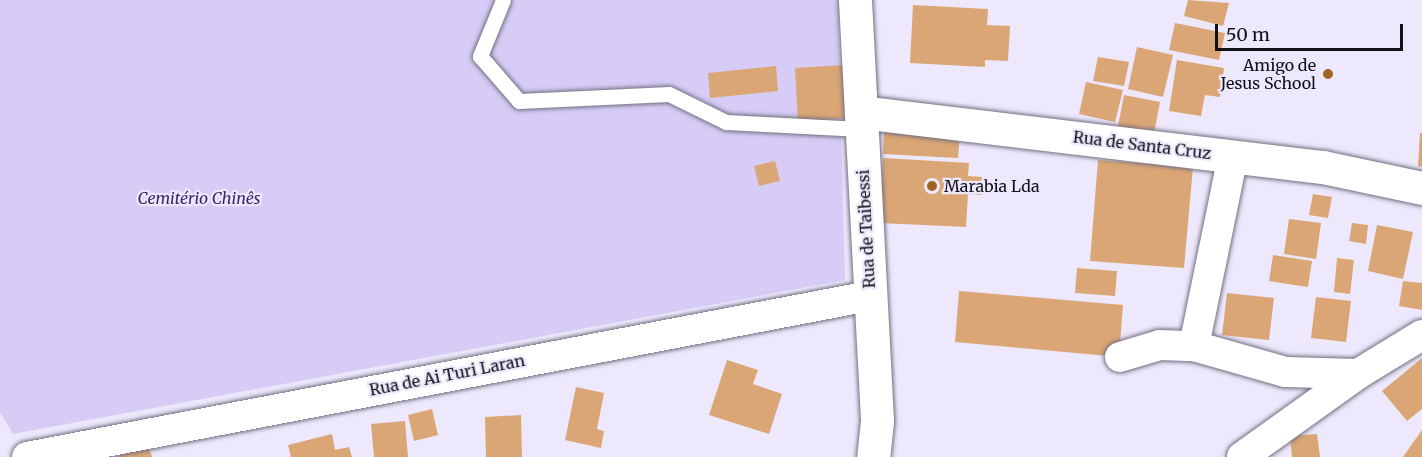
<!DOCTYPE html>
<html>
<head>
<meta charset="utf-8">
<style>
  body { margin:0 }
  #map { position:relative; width:1422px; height:457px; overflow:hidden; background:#ede8fc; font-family:Merriweather,serif }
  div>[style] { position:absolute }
  .green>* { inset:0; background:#d6ccf6 }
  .building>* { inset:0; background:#dba675 }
  .roads { filter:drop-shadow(0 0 2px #736f81) drop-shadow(0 0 2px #736f81) }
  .lane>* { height:15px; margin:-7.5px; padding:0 7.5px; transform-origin:7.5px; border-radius:7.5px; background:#fff }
  .street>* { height:30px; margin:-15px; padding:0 15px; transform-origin:15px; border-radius:15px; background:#fff }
  .secondary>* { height:33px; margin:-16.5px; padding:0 16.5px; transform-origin:16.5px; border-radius:16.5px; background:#fff }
  .dots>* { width:16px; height:16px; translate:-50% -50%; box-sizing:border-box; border:3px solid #ede8fc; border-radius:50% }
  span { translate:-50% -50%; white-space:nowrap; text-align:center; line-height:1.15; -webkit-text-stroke:4.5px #ede8fc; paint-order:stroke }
  .poi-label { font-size:16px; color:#121117 }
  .right { translate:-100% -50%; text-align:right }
  .left { translate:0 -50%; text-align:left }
  .street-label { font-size:16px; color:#121117 }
  .park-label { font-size:16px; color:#3d236b; font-style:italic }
  .scale { position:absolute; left:1215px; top:24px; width:188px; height:27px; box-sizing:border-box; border:3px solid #121117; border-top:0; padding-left:8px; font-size:18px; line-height:21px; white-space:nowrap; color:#121117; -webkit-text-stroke:4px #ede8fc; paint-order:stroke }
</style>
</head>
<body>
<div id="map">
  <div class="green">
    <div style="clip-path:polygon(0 0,838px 0,845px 280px,13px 434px,0 412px)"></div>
  </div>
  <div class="building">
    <div style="clip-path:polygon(1188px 0,1229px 3px,1223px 26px,1184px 16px)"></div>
    <div style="clip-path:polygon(913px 5px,988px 9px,987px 25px,1010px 26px,1008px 61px,985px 60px,985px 67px,910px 63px)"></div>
    <div style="clip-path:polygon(1175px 23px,1225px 33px,1219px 60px,1169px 50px)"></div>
    <div style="clip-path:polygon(1137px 47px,1173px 55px,1163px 97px,1128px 89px)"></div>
    <div style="clip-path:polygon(1098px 57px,1129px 62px,1124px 86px,1093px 81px)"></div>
    <div style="clip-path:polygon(1177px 60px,1224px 68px,1220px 97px,1205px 95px,1201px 116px,1169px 111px)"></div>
    <div style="clip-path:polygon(843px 65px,846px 118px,798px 122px,795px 68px)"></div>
    <div style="clip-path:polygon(776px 66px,778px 91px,710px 98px,708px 73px)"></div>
    <div style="clip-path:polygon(1086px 82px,1123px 90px,1115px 122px,1079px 114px)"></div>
    <div style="clip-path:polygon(1124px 95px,1160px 102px,1154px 133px,1118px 126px)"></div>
    <div style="clip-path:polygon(884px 131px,960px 134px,958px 158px,883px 154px)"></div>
    <div style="clip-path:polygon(1420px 133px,1422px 133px,1422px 167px,1418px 166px)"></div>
    <div style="clip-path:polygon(883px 158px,969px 163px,968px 176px,983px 177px,982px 195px,968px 194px,966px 227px,880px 223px)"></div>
    <div style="clip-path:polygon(1098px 160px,1193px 167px,1184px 268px,1090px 261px)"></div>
    <div style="clip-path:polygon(775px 161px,780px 181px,759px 186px,754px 166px)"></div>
    <div style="clip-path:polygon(1313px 194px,1332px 197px,1328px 218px,1309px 215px)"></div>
    <div style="clip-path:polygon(1289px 219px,1321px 223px,1316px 259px,1284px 254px)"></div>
    <div style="clip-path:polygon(1352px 223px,1368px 225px,1366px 244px,1349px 241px)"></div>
    <div style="clip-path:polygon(1377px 225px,1413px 232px,1403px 279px,1368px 271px)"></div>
    <div style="clip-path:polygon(1273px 255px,1312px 261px,1308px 287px,1269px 281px)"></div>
    <div style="clip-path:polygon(1337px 258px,1354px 260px,1350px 294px,1334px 292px)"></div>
    <div style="clip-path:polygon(1077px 268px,1117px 271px,1115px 296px,1075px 293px)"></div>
    <div style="clip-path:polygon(1403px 281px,1422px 283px,1422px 310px,1399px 306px)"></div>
    <div style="clip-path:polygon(959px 291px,1123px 305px,1119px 357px,955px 342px)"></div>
    <div style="clip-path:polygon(1227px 293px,1274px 298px,1269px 340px,1222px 335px)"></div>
    <div style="clip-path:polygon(1316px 297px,1351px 301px,1346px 342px,1311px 338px)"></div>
    <div style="clip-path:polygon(1422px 358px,1422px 409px,1407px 421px,1382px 391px)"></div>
    <div style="clip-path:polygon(727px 360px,758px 370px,753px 384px,782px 394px,769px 434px,709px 415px)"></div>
    <div style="clip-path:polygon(576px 387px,604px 393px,597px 429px,604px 431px,601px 448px,565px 440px)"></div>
    <div style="clip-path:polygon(432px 409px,438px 435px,414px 441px,408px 415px)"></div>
    <div style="clip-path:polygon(521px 415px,522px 457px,486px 457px,485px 417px)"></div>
    <div style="clip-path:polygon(405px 421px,408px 457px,374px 457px,371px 424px)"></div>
    <div style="clip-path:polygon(1422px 430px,1422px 457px,1403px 457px)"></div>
    <div style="clip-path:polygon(332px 434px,335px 450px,349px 447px,352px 457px,291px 457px,288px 445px)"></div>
    <div style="clip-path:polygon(1317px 434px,1320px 457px,1292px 457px,1290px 436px)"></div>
    <div style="clip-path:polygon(149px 447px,152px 457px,117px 457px,117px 456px)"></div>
  </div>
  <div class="roads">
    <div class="lane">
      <div style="left:503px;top:0;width:61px;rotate:112.3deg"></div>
      <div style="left:480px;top:56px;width:60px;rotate:49.1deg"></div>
      <div style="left:519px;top:101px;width:150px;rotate:-2.7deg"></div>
      <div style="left:669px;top:94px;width:64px;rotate:26.2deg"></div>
      <div style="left:726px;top:122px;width:135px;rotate:3deg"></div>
    </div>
    <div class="street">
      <div style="left:1194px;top:346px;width:194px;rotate:-78.4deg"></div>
      <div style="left:1120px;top:357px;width:42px;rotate:-16.7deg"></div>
      <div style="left:1160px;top:345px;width:34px;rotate:2deg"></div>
      <div style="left:1194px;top:346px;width:95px;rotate:15.9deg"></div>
      <div style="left:1285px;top:372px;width:73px;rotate:1.6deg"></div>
      <div style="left:27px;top:457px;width:857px;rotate:-10.82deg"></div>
      <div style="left:1242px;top:457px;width:143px;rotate:-35.6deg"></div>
      <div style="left:1358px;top:374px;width:75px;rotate:-31.4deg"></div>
    </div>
    <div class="secondary">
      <div style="left:855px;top:0;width:422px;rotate:87deg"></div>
      <div style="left:877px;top:421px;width:36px;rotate:96deg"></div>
      <div style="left:861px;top:112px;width:465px;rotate:6.8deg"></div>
      <div style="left:1323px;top:167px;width:101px;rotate:12deg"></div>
    </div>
  </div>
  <div class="dots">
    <div style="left:1328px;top:74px;background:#a06425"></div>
    <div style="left:932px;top:186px;background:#a06425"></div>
  </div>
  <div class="poi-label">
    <span class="right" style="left:1316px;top:74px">Amigo de<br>Jesus School</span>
    <span class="left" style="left:944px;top:186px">Marabia Lda</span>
  </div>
  <div class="street-label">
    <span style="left:1142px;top:145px;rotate:7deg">Rua de Santa Cruz</span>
    <span style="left:866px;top:229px;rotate:-93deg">Rua de Taibessi</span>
    <span style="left:447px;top:375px;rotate:-11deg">Rua de Ai Turi Laran</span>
  </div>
  <div class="park-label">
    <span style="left:199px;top:198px">Cemitério Chinês</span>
  </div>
  <div class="scale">50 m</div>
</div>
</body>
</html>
